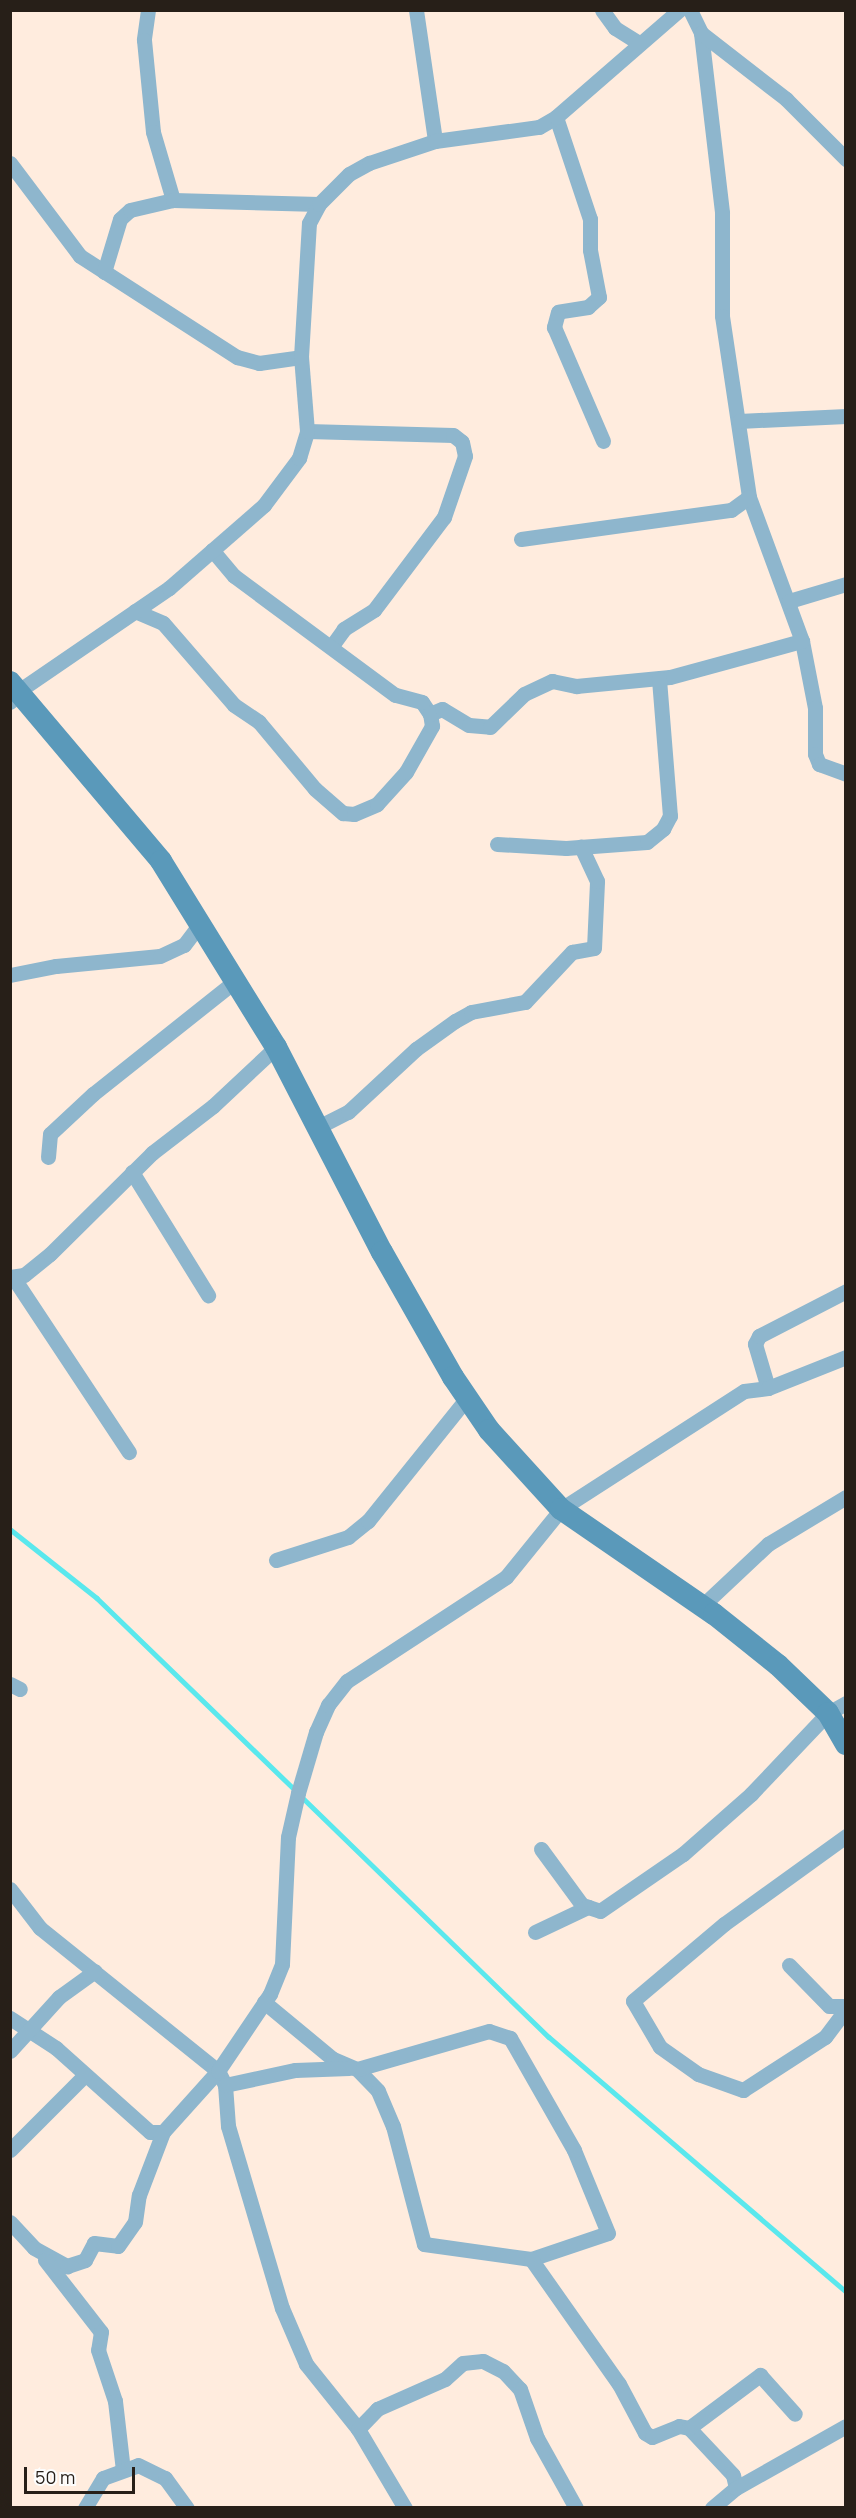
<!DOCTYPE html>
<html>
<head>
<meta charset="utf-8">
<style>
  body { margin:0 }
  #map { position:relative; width:856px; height:2518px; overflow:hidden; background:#ffecde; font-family:Manrope,sans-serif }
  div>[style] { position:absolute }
  .stream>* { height:4.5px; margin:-2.25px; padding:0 2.25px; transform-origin:2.25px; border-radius:2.25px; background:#5ae8ed }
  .street>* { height:15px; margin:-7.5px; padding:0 7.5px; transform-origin:7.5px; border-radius:7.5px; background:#8eb6cd }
  .secondary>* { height:22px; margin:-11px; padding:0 11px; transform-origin:11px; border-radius:11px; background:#5a99ba }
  span { translate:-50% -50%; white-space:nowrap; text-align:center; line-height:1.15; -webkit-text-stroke:5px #fdfdfd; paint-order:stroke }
  .frame { position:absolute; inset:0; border:12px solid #271f18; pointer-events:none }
  .scale { position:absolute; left:24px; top:2467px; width:111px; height:27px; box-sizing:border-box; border:3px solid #271f18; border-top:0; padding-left:8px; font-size:18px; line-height:21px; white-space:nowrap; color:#271f18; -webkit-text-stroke:4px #fdfdfd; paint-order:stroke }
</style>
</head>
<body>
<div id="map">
  <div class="stream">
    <div style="left:10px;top:1529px;width:111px;rotate:38.4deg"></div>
    <div style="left:97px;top:1598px;width:277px;rotate:44.1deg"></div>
    <div style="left:302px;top:1797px;width:344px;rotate:44.2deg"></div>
    <div style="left:549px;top:2037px;width:391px;rotate:40.6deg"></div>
  </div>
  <div class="street">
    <div style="left:148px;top:10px;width:30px;rotate:98deg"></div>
    <div style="left:144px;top:40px;width:92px;rotate:84.4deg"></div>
    <div style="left:153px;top:132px;width:71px;rotate:73.6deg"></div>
    <div style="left:416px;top:10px;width:132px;rotate:81.7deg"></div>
    <div style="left:602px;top:10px;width:22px;rotate:54deg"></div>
    <div style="left:615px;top:28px;width:28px;rotate:32deg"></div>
    <div style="left:690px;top:10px;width:25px;rotate:64deg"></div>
    <div style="left:701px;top:33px;width:181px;rotate:83.3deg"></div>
    <div style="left:722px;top:213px;width:103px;rotate:90deg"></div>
    <div style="left:722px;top:316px;width:183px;rotate:81.5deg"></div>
    <div style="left:749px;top:497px;width:153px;rotate:69.8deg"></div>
    <div style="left:802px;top:641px;width:68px;rotate:79deg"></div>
    <div style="left:815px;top:708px;width:46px;rotate:90deg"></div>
    <div style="left:815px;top:754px;width:11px;rotate:68deg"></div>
    <div style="left:819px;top:764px;width:29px;rotate:20deg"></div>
    <div style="left:701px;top:33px;width:108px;rotate:37.8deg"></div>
    <div style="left:786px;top:99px;width:85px;rotate:45deg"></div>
    <div style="left:556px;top:117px;width:108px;rotate:71.6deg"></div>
    <div style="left:590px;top:219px;width:31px;rotate:90deg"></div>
    <div style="left:590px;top:250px;width:48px;rotate:79.2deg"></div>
    <div style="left:599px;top:297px;width:15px;rotate:138deg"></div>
    <div style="left:588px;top:307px;width:30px;rotate:171deg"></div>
    <div style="left:558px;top:312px;width:16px;rotate:105deg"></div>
    <div style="left:554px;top:327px;width:124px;rotate:66.7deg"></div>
    <div style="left:10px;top:163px;width:116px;rotate:53deg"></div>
    <div style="left:80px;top:256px;width:187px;rotate:32.8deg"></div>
    <div style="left:237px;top:357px;width:23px;rotate:15deg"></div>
    <div style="left:259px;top:363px;width:42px;rotate:-8.1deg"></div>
    <div style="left:104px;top:272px;width:55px;rotate:-73.2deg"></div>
    <div style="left:120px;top:219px;width:13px;rotate:-42deg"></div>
    <div style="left:130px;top:210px;width:44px;rotate:-13.1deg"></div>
    <div style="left:173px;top:200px;width:146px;rotate:1.6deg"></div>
    <div style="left:739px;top:421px;width:107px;rotate:-2.7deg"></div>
    <div style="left:307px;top:431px;width:146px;rotate:1.6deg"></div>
    <div style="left:453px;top:435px;width:11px;rotate:38deg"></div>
    <div style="left:462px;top:442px;width:14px;rotate:78deg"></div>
    <div style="left:465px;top:456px;width:65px;rotate:109deg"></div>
    <div style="left:444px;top:517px;width:116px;rotate:127deg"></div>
    <div style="left:374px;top:610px;width:36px;rotate:148deg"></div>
    <div style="left:344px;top:629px;width:22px;rotate:126deg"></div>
    <div style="left:521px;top:539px;width:212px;rotate:-7.9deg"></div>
    <div style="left:731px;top:510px;width:22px;rotate:-36deg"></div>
    <div style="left:789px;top:601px;width:59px;rotate:-16.6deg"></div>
    <div style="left:135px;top:611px;width:30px;rotate:23deg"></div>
    <div style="left:163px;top:623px;width:108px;rotate:49.1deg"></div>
    <div style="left:234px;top:705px;width:30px;rotate:34deg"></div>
    <div style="left:259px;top:722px;width:87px;rotate:50.1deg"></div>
    <div style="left:315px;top:789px;width:37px;rotate:41deg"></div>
    <div style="left:343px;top:813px;width:11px;rotate:5deg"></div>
    <div style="left:354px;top:814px;width:25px;rotate:-23deg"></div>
    <div style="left:377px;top:804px;width:43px;rotate:-47.8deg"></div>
    <div style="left:406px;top:772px;width:53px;rotate:-60.5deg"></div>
    <div style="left:432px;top:726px;width:12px;rotate:-99deg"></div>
    <div style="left:430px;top:714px;width:14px;rotate:-124deg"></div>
    <div style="left:422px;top:702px;width:28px;rotate:-165deg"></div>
    <div style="left:395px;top:695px;width:200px;rotate:-143.5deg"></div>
    <div style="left:234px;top:576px;width:34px;rotate:-130deg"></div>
    <div style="left:10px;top:702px;width:16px;rotate:-50deg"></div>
    <div style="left:20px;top:690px;width:181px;rotate:-34.4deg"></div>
    <div style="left:169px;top:588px;width:126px;rotate:-41.1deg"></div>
    <div style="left:264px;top:505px;width:59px;rotate:-53.3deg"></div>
    <div style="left:299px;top:458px;width:28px;rotate:-73deg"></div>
    <div style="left:307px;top:431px;width:74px;rotate:-94.6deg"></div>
    <div style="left:301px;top:357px;width:134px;rotate:-86.6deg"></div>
    <div style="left:309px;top:223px;width:21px;rotate:-62deg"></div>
    <div style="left:319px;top:204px;width:42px;rotate:-45deg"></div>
    <div style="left:349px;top:174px;width:23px;rotate:-29deg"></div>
    <div style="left:369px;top:163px;width:70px;rotate:-18.4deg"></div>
    <div style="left:435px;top:141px;width:105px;rotate:-7.7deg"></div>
    <div style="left:539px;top:127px;width:20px;rotate:-30deg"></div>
    <div style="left:556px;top:117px;width:163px;rotate:-41deg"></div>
    <div style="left:430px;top:714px;width:13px;rotate:-23deg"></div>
    <div style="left:442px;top:709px;width:31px;rotate:31deg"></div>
    <div style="left:469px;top:725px;width:21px;rotate:5deg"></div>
    <div style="left:490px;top:727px;width:47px;rotate:-44.1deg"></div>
    <div style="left:524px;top:694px;width:31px;rotate:-25deg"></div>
    <div style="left:552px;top:681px;width:25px;rotate:12deg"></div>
    <div style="left:576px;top:686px;width:94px;rotate:-5.5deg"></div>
    <div style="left:670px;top:677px;width:137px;rotate:-15.3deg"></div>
    <div style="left:497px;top:844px;width:69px;rotate:3.3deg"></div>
    <div style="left:566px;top:848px;width:81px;rotate:-4.2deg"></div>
    <div style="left:647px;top:842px;width:21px;rotate:-39deg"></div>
    <div style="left:663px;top:829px;width:15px;rotate:-62deg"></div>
    <div style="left:670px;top:816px;width:138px;rotate:-94.6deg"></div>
    <div style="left:10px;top:975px;width:47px;rotate:-11.1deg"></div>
    <div style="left:56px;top:966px;width:104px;rotate:-5.5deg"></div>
    <div style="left:160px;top:956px;width:26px;rotate:-25deg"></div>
    <div style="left:184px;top:945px;width:26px;rotate:-53deg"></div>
    <div style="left:318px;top:1127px;width:34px;rotate:-27deg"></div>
    <div style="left:348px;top:1112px;width:93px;rotate:-42.8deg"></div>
    <div style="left:416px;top:1049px;width:48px;rotate:-35.7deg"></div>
    <div style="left:455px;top:1021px;width:18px;rotate:-29deg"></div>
    <div style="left:471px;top:1012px;width:55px;rotate:-10.5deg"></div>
    <div style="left:525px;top:1002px;width:69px;rotate:-46.8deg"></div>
    <div style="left:572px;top:952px;width:22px;rotate:-10deg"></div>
    <div style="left:594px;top:948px;width:67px;rotate:-87.4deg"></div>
    <div style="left:597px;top:881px;width:38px;rotate:-115deg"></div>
    <div style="left:48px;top:1157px;width:23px;rotate:-85deg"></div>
    <div style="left:50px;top:1134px;width:59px;rotate:-42.9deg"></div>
    <div style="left:93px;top:1094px;width:181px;rotate:-38.5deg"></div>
    <div style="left:132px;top:1172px;width:145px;rotate:58.3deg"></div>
    <div style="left:10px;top:1277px;width:14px;rotate:-8deg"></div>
    <div style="left:24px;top:1275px;width:33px;rotate:-39deg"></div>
    <div style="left:50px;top:1254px;width:144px;rotate:-44.7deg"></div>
    <div style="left:152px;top:1153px;width:77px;rotate:-37.6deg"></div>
    <div style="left:213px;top:1106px;width:86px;rotate:-43.1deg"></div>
    <div style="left:13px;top:1277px;width:210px;rotate:56.5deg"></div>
    <div style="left:768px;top:1388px;width:46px;rotate:-106.5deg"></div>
    <div style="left:755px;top:1344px;width:9px;rotate:-63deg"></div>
    <div style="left:759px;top:1336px;width:98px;rotate:-27.3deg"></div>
    <div style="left:276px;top:1560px;width:76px;rotate:-17.7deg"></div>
    <div style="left:348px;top:1537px;width:26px;rotate:-39deg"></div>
    <div style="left:368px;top:1521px;width:158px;rotate:-51.2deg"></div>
    <div style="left:702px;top:1606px;width:91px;rotate:-43.2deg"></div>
    <div style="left:768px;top:1544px;width:91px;rotate:-31.1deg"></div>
    <div style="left:10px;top:1684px;width:11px;rotate:27deg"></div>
    <div style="left:846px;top:1836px;width:150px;rotate:144.2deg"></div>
    <div style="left:724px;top:1924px;width:119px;rotate:139.8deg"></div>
    <div style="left:633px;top:2001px;width:53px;rotate:59.6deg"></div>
    <div style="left:660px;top:2047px;width:47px;rotate:35.4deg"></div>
    <div style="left:698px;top:2074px;width:48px;rotate:19.6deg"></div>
    <div style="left:743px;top:2090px;width:98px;rotate:-32.9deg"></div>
    <div style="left:825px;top:2037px;width:35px;rotate:-53deg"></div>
    <div style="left:541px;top:1849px;width:69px;rotate:53.8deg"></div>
    <div style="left:582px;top:1905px;width:19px;rotate:18deg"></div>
    <div style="left:600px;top:1911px;width:101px;rotate:-34.5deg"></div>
    <div style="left:683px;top:1854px;width:91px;rotate:-41.4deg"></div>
    <div style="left:751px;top:1794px;width:112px;rotate:-46.5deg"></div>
    <div style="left:828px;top:1713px;width:21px;rotate:-29deg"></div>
    <div style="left:10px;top:1889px;width:49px;rotate:52.4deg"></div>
    <div style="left:40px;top:1928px;width:228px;rotate:38.8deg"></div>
    <div style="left:218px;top:2071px;width:16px;rotate:63deg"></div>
    <div style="left:225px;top:2085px;width:41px;rotate:85.8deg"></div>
    <div style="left:228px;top:2126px;width:190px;rotate:73.5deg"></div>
    <div style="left:282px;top:2308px;width:61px;rotate:66.8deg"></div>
    <div style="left:306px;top:2364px;width:83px;rotate:51.3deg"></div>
    <div style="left:358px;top:2429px;width:92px;rotate:59.3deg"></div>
    <div style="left:535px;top:1932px;width:59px;rotate:-25.3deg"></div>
    <div style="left:789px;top:1965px;width:57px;rotate:45.7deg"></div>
    <div style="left:829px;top:2006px;width:17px"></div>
    <div style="left:264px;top:2002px;width:89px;rotate:39.6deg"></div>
    <div style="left:333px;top:2059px;width:26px;rotate:23deg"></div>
    <div style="left:357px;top:2069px;width:30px;rotate:46deg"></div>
    <div style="left:378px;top:2091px;width:38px;rotate:67deg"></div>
    <div style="left:393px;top:2126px;width:122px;rotate:75.3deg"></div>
    <div style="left:424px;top:2244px;width:108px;rotate:8deg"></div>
    <div style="left:531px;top:2259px;width:81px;rotate:-18.7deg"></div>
    <div style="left:608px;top:2233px;width:90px;rotate:-112.3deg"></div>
    <div style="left:574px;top:2150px;width:129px;rotate:-119.7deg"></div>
    <div style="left:510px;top:2038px;width:22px;rotate:-162deg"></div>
    <div style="left:489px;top:2031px;width:137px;rotate:163.9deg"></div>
    <div style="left:10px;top:2018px;width:55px;rotate:33.1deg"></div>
    <div style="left:56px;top:2048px;width:126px;rotate:41.8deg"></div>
    <div style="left:150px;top:2132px;width:13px"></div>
    <div style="left:163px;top:2132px;width:82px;rotate:-48deg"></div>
    <div style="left:218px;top:2071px;width:93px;rotate:-56deg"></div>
    <div style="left:270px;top:1994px;width:32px;rotate:-68deg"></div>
    <div style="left:282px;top:1964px;width:127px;rotate:-87.3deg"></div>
    <div style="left:288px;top:1837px;width:45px;rotate:-77.2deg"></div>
    <div style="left:298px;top:1793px;width:64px;rotate:-73.6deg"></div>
    <div style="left:316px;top:1732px;width:30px;rotate:-66deg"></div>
    <div style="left:328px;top:1705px;width:31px;rotate:-52deg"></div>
    <div style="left:347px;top:1681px;width:190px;rotate:-33.2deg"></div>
    <div style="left:506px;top:1577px;width:87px;rotate:-51deg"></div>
    <div style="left:561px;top:1509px;width:218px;rotate:-32.8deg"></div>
    <div style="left:744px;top:1391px;width:24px;rotate:-7deg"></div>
    <div style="left:768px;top:1388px;width:84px;rotate:-21.7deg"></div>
    <div style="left:10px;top:2051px;width:73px;rotate:-47.8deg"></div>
    <div style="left:59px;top:1997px;width:44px;rotate:-35.8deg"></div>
    <div style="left:225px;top:2085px;width:72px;rotate:-12.1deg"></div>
    <div style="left:295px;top:2070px;width:54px;rotate:-2.1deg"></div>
    <div style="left:10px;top:2150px;width:106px;rotate:-45deg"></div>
    <div style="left:10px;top:2222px;width:35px;rotate:47deg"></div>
    <div style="left:34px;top:2248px;width:38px;rotate:29deg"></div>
    <div style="left:67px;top:2266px;width:19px;rotate:-18deg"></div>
    <div style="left:85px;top:2260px;width:19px;rotate:-62deg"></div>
    <div style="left:94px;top:2243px;width:24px;rotate:7deg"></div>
    <div style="left:118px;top:2246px;width:29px;rotate:-55deg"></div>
    <div style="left:135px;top:2222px;width:27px;rotate:-82deg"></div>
    <div style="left:139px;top:2195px;width:67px;rotate:-69.1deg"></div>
    <div style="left:531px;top:2259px;width:153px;rotate:54.9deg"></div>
    <div style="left:619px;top:2384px;width:55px;rotate:62deg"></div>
    <div style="left:645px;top:2433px;width:8px;rotate:30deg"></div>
    <div style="left:652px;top:2437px;width:29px;rotate:-22deg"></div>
    <div style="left:679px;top:2426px;width:10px;rotate:11deg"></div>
    <div style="left:689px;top:2428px;width:64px;rotate:46.9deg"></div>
    <div style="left:733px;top:2475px;width:13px;rotate:77deg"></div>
    <div style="left:45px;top:2260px;width:91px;rotate:52.1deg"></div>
    <div style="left:101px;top:2332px;width:18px;rotate:99deg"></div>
    <div style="left:98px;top:2350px;width:54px;rotate:71.6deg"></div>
    <div style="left:115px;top:2401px;width:69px;rotate:83.4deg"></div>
    <div style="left:689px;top:2428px;width:89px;rotate:-36.7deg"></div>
    <div style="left:760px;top:2375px;width:52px;rotate:48.1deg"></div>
    <div style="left:358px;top:2429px;width:28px;rotate:-46deg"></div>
    <div style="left:377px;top:2409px;width:74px;rotate:-23.8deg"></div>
    <div style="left:445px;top:2379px;width:24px;rotate:-42deg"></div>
    <div style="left:463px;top:2363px;width:20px;rotate:-6deg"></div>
    <div style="left:483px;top:2361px;width:22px;rotate:27deg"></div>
    <div style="left:503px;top:2371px;width:25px;rotate:47deg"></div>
    <div style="left:520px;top:2389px;width:52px;rotate:70.9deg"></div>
    <div style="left:537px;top:2438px;width:80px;rotate:60.9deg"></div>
    <div style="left:85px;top:2508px;width:35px;rotate:-59deg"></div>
    <div style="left:103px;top:2478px;width:37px;rotate:-20deg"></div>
    <div style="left:138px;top:2465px;width:30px;rotate:26deg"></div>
    <div style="left:165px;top:2478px;width:37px;rotate:54deg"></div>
    <div style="left:712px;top:2508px;width:31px;rotate:-40deg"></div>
    <div style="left:736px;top:2488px;width:126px;rotate:-29.4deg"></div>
  </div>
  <div class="secondary">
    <div style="left:10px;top:682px;width:234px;rotate:49.8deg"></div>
    <div style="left:161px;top:861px;width:219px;rotate:58.3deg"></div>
    <div style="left:276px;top:1047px;width:231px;rotate:62.7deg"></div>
    <div style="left:382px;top:1252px;width:144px;rotate:60.4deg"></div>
    <div style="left:453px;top:1377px;width:64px;rotate:55.8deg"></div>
    <div style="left:489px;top:1430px;width:107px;rotate:47.7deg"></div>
    <div style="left:561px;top:1509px;width:186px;rotate:34.5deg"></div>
    <div style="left:714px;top:1614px;width:82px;rotate:38.6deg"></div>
    <div style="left:778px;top:1665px;width:69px;rotate:43.8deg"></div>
    <div style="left:828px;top:1713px;width:36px;rotate:60deg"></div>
  </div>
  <div class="frame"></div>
  <div class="scale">50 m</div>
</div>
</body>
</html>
